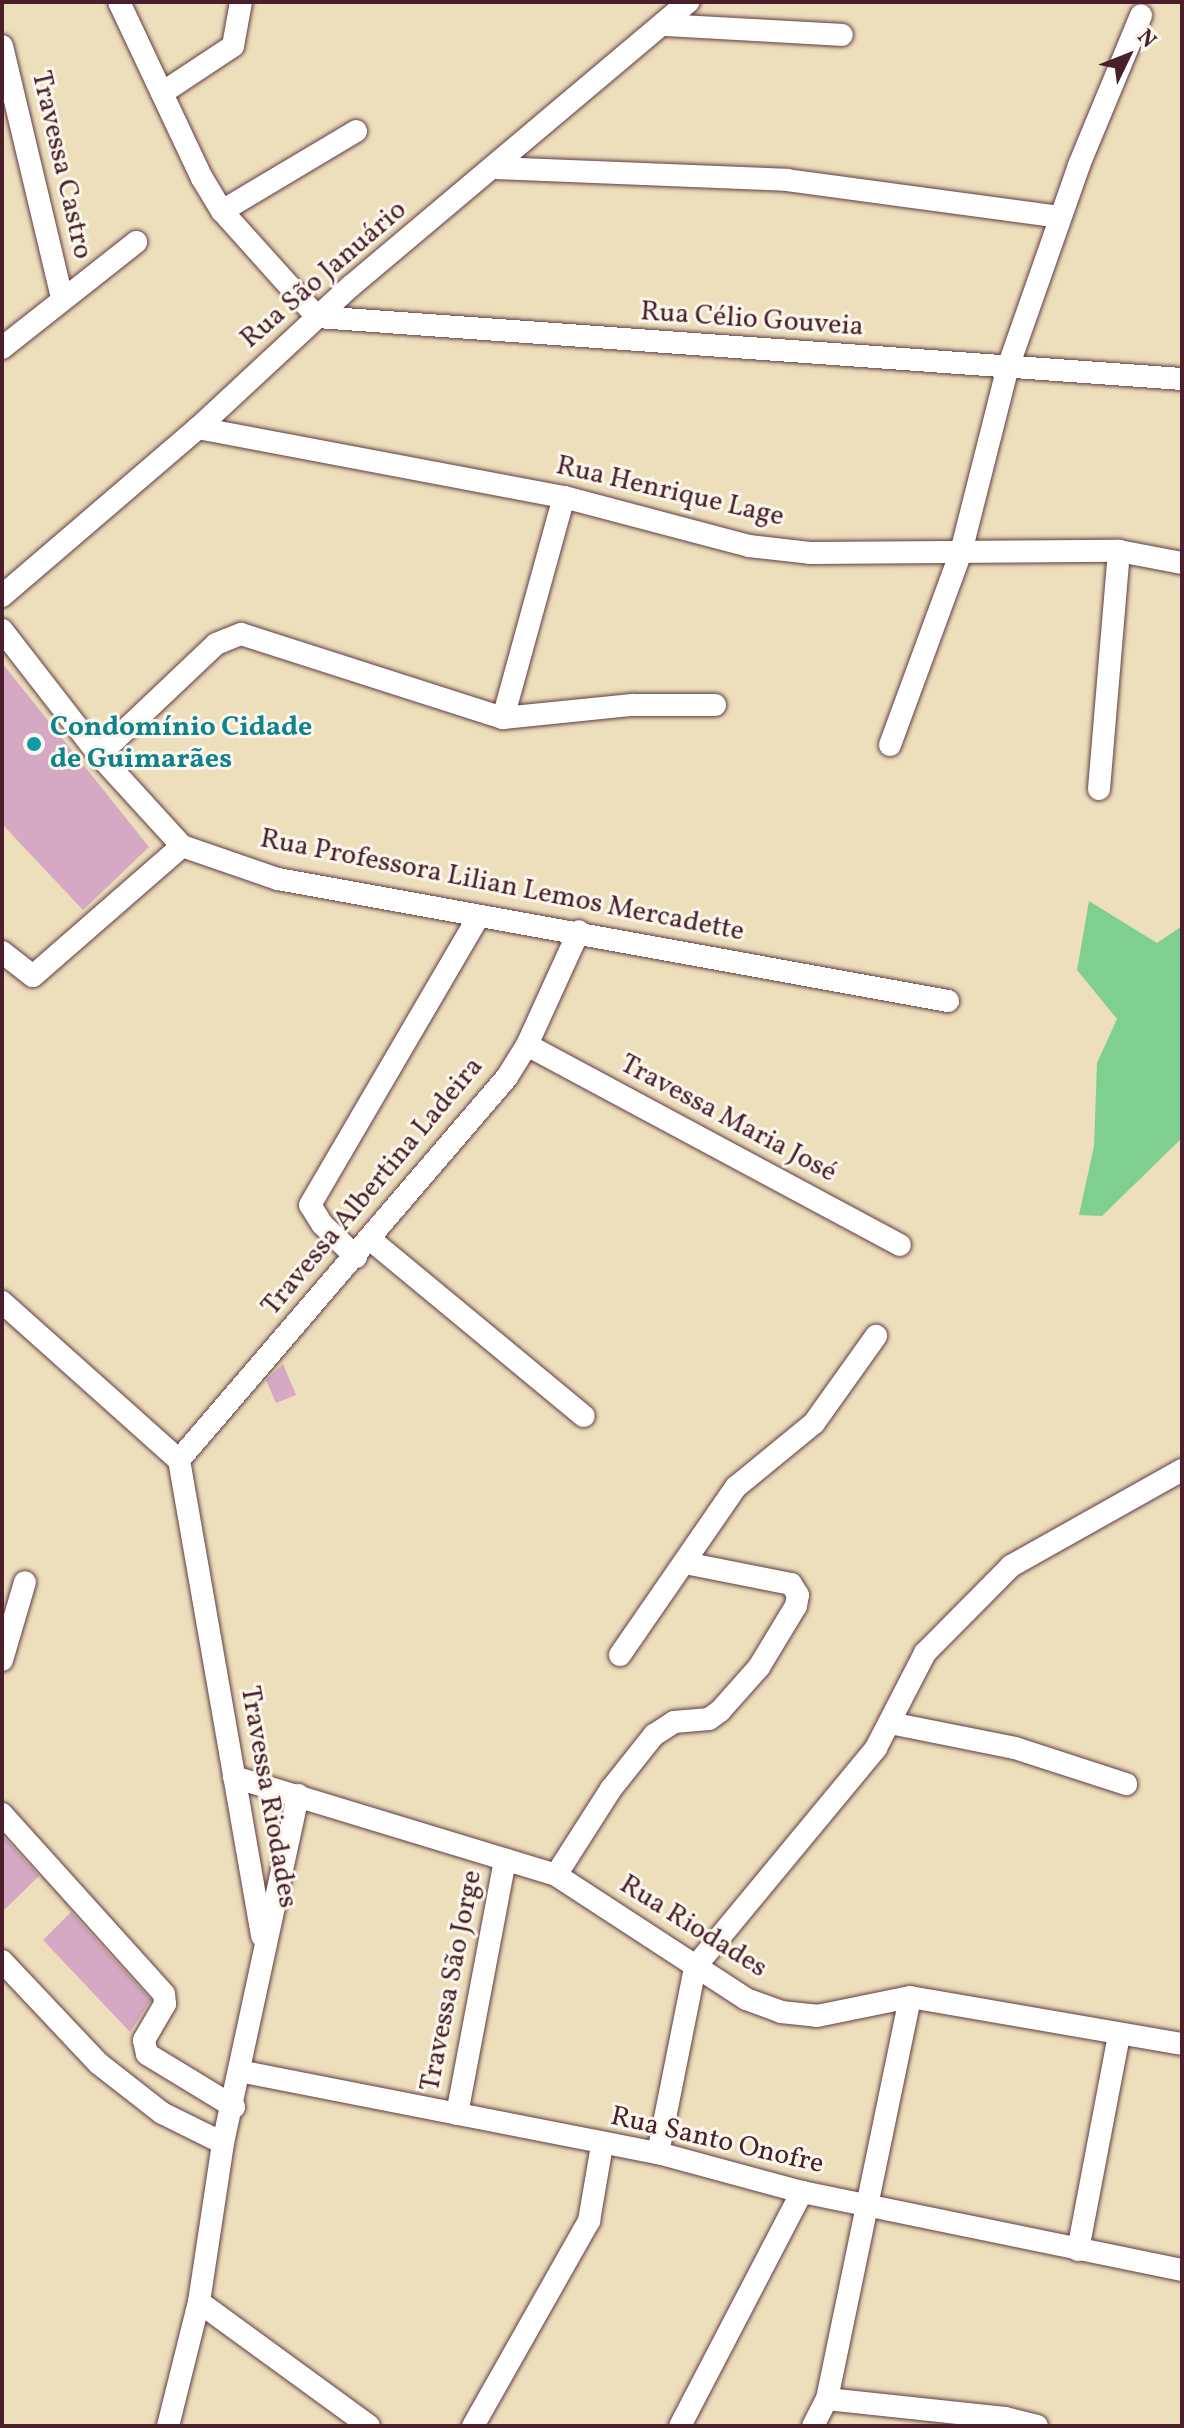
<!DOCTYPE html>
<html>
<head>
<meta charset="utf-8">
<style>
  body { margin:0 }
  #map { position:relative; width:1184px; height:2428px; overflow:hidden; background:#eddebc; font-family:Vollkorn,serif }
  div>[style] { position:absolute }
  .green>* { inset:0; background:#7fd090 }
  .building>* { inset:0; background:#d5a8c3 }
  .roads { filter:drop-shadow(0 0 2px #623c41) drop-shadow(0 0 2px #623c41) }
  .minor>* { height:22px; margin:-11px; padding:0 11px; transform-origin:11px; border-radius:11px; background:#fff }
  .dots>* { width:22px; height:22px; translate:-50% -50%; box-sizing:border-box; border:4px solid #fbf7ec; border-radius:50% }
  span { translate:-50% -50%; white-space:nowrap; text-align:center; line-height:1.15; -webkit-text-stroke:6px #fbf7ec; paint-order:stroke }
  .street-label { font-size:28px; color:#4a1f2b }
  .culture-label { font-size:28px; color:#0d838f; font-weight:700 }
  .left { translate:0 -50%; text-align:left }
  .frame { position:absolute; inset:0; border:4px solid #4a1f2b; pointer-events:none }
  .north { position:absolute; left:1088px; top:16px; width:80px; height:80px; -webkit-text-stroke:6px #fbf7ec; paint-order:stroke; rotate:47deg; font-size:22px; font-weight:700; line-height:32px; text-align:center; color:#4a1f2b }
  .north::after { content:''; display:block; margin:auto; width:28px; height:36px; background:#4a1f2b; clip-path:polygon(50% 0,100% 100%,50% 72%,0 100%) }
</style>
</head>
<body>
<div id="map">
  <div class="green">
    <div style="clip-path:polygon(1089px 901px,1157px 943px,1182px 926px,1182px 1138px,1102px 1216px,1079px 1215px,1094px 1146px,1097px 1063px,1117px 1019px,1077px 970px)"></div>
  </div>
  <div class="building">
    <div style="clip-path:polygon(2px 663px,149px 847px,83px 910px,2px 824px)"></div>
    <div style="clip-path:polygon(283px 1364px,296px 1395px,276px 1403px,266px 1380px)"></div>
    <div style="clip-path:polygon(2px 1835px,39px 1876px,2px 1912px)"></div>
    <div style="clip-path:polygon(71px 1912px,151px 2000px,130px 2032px,43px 1940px)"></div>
  </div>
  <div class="roads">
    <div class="minor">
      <div style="left:119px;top:2px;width:195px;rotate:64.8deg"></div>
      <div style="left:202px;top:178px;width:39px;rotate:59deg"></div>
      <div style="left:222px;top:211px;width:142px;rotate:48.1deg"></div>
      <div style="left:317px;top:317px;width:867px;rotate:4.1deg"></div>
      <div style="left:664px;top:25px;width:178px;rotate:3.2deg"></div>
      <div style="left:2px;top:46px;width:259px;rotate:76.6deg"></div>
      <div style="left:162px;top:93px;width:85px;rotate:-33.5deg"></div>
      <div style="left:233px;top:46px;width:45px;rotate:-79.7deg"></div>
      <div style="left:494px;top:168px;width:293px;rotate:2.3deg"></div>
      <div style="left:787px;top:180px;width:275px;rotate:7.7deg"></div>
      <div style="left:222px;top:211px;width:156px;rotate:-30.8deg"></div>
      <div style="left:2px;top:348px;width:171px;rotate:-38.3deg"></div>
      <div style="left:198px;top:428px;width:372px;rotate:10.7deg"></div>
      <div style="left:564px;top:497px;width:191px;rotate:14.8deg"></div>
      <div style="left:749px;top:546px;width:61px;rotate:6.5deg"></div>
      <div style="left:810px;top:553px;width:309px;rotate:-0.4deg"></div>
      <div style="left:1119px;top:551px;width:64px;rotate:10.8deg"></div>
      <div style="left:2px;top:596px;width:258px;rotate:-40.6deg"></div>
      <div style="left:198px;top:428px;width:209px;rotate:-42.9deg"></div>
      <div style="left:351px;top:286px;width:441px;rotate:-40.1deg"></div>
      <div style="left:2px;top:630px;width:158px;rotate:52.2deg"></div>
      <div style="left:99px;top:755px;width:123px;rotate:47.6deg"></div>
      <div style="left:182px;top:846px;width:102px;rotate:19deg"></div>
      <div style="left:278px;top:879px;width:681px;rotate:10.32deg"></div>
      <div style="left:503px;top:718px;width:229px;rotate:-74.6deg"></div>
      <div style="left:890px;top:745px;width:206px;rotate:-69.8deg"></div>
      <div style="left:961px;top:552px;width:188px;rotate:-75.8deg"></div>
      <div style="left:1007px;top:370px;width:217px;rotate:-70.6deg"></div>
      <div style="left:1079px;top:165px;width:162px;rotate:-67.5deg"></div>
      <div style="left:99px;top:755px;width:161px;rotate:-43.5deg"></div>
      <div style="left:216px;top:644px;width:27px;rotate:-22deg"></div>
      <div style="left:241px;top:634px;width:275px;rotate:17.8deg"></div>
      <div style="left:503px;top:718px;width:130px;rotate:-5.8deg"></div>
      <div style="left:632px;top:705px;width:83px"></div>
      <div style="left:1099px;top:789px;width:239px;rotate:-85.2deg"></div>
      <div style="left:2px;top:952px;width:39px;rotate:38deg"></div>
      <div style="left:33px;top:976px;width:198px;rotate:-41.1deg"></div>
      <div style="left:527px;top:1045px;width:423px;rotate:28.2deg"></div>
      <div style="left:371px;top:1240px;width:276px;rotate:39.6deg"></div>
      <div style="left:356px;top:1257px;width:47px;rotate:-135.9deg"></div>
      <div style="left:322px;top:1224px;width:22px;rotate:-122deg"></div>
      <div style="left:310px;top:1205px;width:333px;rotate:-59.7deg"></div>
      <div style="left:2px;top:1302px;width:237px;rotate:41.8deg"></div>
      <div style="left:179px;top:1460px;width:504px;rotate:-49.42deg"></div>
      <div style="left:507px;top:1077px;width:38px;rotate:-58deg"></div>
      <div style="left:527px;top:1045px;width:125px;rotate:-65.5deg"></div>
      <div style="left:179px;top:1460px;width:483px;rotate:80.1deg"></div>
      <div style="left:620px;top:1655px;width:204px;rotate:-55.4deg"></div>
      <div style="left:736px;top:1487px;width:101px;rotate:-39.4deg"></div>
      <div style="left:814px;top:1423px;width:107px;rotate:-54.5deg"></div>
      <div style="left:2px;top:1660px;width:81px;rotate:-73.6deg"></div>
      <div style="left:890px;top:1723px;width:127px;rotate:11.3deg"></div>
      <div style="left:1015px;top:1748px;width:117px;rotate:18deg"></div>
      <div style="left:234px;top:1777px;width:337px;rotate:16.9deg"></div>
      <div style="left:556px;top:1875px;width:227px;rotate:33.1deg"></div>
      <div style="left:746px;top:1999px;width:37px;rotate:20deg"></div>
      <div style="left:781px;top:2012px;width:36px;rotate:6deg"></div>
      <div style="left:817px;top:2016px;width:95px;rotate:-11.5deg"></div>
      <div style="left:910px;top:1997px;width:276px;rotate:9.8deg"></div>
      <div style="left:2px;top:1814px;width:242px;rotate:48deg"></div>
      <div style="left:164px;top:1994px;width:10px;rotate:84deg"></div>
      <div style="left:165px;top:2004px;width:42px;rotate:120.3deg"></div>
      <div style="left:144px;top:2040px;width:14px;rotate:78deg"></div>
      <div style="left:147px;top:2054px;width:102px;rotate:31.3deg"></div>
      <div style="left:556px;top:1875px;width:102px;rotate:-57.4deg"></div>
      <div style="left:611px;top:1789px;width:69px;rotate:-51.5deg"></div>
      <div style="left:654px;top:1735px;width:24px;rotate:-33deg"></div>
      <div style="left:674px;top:1722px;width:35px;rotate:-5deg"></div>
      <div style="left:709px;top:1719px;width:14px;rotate:-36deg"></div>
      <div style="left:720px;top:1711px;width:59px;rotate:-48.4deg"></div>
      <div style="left:759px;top:1667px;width:71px;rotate:-58.8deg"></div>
      <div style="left:796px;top:1606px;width:11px;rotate:-80deg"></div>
      <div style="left:798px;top:1595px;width:13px;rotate:-122deg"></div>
      <div style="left:791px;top:1584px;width:108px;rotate:-168.8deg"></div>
      <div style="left:2px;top:1961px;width:140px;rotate:46.7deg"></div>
      <div style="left:98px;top:2063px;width:81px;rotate:38deg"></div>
      <div style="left:162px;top:2113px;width:68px;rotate:26.2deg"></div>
      <div style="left:239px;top:2071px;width:427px;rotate:11.1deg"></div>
      <div style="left:658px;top:2153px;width:149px;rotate:15.2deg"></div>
      <div style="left:802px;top:2192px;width:388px;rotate:11.6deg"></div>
      <div style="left:457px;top:2114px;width:259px;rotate:-79.3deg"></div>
      <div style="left:658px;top:2153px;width:190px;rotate:-78.7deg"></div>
      <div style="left:695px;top:1967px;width:284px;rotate:-50.4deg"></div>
      <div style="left:876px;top:1748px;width:107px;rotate:-62.7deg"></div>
      <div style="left:925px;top:1653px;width:122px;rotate:-45.3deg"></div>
      <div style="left:1011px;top:1566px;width:196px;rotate:-29.3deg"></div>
      <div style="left:1078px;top:2250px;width:219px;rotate:-79.2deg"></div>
      <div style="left:199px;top:2302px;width:210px;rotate:36.1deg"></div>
      <div style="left:827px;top:2399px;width:179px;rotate:6.1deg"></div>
      <div style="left:1005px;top:2418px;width:33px;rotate:14deg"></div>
      <div style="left:168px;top:2426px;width:128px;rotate:-76deg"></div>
      <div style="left:199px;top:2302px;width:161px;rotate:-81.4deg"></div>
      <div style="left:223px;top:2143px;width:356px;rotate:-77.8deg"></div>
      <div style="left:473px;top:2426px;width:236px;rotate:-60.5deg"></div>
      <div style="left:589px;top:2221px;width:77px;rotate:-80.3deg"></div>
      <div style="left:680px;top:2426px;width:264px;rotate:-62.5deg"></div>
      <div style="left:813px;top:2426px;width:30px;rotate:-63deg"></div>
      <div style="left:827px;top:2399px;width:410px;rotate:-78.3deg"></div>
    </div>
  </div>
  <div class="dots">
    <div style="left:34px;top:744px;background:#0f9aa8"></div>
  </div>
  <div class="street-label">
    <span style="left:61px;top:165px;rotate:77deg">Travessa Castro</span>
    <span style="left:324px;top:275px;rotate:-41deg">Rua São Januário</span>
    <span style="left:752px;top:320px;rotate:4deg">Rua Célio Gouveia</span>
    <span style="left:670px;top:492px;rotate:13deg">Rua Henrique Lage</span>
    <span style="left:502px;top:886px;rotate:11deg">Rua Professora Lilian Lemos Mercadette</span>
    <span style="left:728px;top:1119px;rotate:28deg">Travessa Maria José</span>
    <span style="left:373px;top:1187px;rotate:-50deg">Travessa Albertina Ladeira</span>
    <span style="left:268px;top:1797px;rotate:80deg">Travessa Riodades</span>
    <span style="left:693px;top:1927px;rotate:32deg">Rua Riodades</span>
    <span style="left:452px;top:1981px;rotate:-79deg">Travessa São Jorge</span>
    <span style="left:717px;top:2141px;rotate:13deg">Rua Santo Onofre</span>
  </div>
  <div class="culture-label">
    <span class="left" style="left:50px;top:744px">Condomínio Cidade<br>de Guimarães</span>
  </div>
  <div class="frame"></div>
  <div class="north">N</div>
</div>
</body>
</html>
